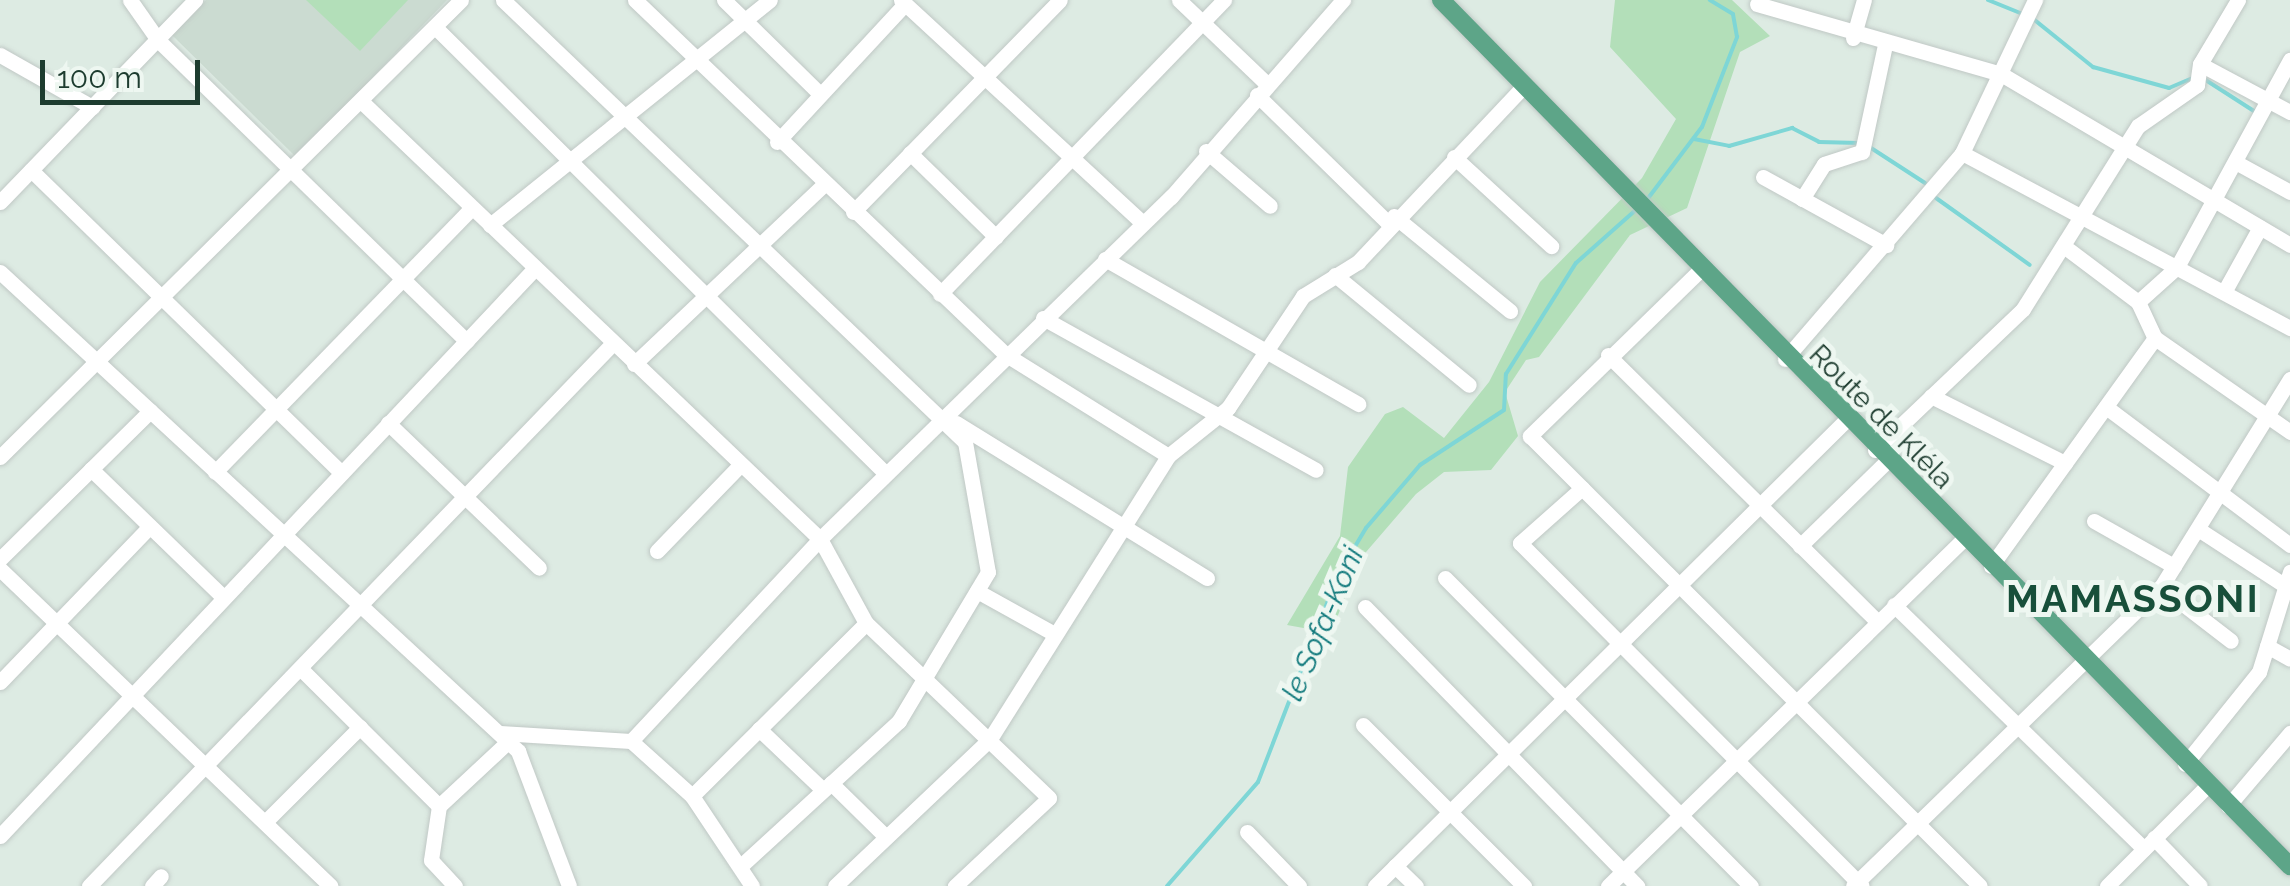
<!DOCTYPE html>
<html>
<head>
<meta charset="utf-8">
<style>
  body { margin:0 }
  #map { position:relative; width:2290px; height:886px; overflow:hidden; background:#ddebe3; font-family:Raleway,sans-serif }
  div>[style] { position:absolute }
  .built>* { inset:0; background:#cbdbd1 }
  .green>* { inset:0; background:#b3dfb9 }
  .stream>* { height:4px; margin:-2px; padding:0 2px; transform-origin:2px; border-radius:2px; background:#7ed6d6 }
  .roads { filter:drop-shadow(0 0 2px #c0c8c5) drop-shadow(0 0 2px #c0c8c5) }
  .minor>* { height:15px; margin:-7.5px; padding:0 7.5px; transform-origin:7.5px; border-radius:7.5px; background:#fff }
  .major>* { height:18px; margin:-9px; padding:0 9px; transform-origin:9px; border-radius:9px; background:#5da588 }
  span { translate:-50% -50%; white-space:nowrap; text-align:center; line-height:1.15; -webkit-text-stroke:10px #eef7f1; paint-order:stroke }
  .street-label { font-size:28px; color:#1d3c2f }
  .water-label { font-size:30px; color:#127a7d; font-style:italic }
  .district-label { font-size:38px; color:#184f3a; font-weight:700; letter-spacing:2.5px }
  .scale { position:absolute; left:40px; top:60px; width:160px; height:45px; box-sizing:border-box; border:5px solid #1d3c2f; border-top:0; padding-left:12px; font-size:30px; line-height:35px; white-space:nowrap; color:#1d3c2f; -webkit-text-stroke:8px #eef7f1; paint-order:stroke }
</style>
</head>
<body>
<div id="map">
  <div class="built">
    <div style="clip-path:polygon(206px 0,447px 0,296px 157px,172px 35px)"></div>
  </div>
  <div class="green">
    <div style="clip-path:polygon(306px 0,408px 0,360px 51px)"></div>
    <div style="clip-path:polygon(1615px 0,1732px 0,1770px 36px,1740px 52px,1687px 208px,1630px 235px,1539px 357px,1526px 360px,1505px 392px,1518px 436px,1491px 470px,1444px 472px,1416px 494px,1360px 559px,1331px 633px,1287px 625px,1340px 536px,1348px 467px,1385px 414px,1403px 407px,1444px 438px,1489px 382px,1540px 282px,1642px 178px,1676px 119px,1610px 47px)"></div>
  </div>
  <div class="stream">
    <div style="left:1988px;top:0;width:38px;rotate:22deg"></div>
    <div style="left:2031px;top:17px;width:80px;rotate:38.9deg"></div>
    <div style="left:2093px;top:67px;width:79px;rotate:15.4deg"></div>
    <div style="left:2169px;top:88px;width:25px;rotate:-23deg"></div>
    <div style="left:2201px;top:77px;width:67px;rotate:32.7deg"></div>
    <div style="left:1694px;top:139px;width:36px;rotate:11deg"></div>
    <div style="left:1729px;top:146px;width:66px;rotate:-15.9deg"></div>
    <div style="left:1792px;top:128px;width:30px;rotate:27deg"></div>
    <div style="left:1819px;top:142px;width:40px;rotate:1.4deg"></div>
    <div style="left:1868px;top:146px;width:68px;rotate:33deg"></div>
    <div style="left:1936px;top:198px;width:115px;rotate:35.5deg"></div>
    <div style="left:1646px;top:201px;width:93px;rotate:-52.9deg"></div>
    <div style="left:1702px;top:127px;width:97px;rotate:-68.7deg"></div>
    <div style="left:1737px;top:37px;width:23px;rotate:-100deg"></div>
    <div style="left:1733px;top:14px;width:27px;rotate:-149deg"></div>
    <div style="left:1167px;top:886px;width:138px;rotate:-48.8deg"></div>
    <div style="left:1258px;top:782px;width:222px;rotate:-68.9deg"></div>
    <div style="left:1338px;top:575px;width:55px;rotate:-59.2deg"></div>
    <div style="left:1366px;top:528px;width:83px;rotate:-49.4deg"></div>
    <div style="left:1420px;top:465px;width:100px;rotate:-33.2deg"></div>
    <div style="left:1504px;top:410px;width:36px;rotate:-87deg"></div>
    <div style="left:1506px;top:374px;width:131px;rotate:-57.8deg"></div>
    <div style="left:1576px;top:263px;width:84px;rotate:-41.6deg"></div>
  </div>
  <div class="roads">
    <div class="minor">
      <div style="left:130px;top:0;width:49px;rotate:55deg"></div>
      <div style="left:158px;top:40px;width:431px;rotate:44.3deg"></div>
      <div style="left:503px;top:0;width:639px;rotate:43.73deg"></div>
      <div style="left:965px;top:442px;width:132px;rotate:80deg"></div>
      <div style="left:988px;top:572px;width:174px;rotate:120.9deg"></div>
      <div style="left:899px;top:721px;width:214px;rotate:137.5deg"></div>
      <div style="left:635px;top:0;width:512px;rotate:43.73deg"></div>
      <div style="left:1005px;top:354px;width:192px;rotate:32deg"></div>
      <div style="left:724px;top:0;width:134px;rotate:44.4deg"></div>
      <div style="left:901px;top:0;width:329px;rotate:42.7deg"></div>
      <div style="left:1179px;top:0;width:122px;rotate:43.7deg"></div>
      <div style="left:2238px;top:0;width:74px;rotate:120.7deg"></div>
      <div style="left:2200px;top:64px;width:102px;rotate:28.1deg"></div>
      <div style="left:1757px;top:4px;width:254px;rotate:16deg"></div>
      <div style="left:2001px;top:74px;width:336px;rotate:30.6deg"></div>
      <div style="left:435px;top:27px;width:634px;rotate:44.74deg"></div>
      <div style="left:1853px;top:38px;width:40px;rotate:-74deg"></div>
      <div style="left:0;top:55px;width:106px;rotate:29.5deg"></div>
      <div style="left:1257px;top:95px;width:182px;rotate:44.3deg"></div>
      <div style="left:362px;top:102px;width:633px;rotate:43.66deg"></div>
      <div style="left:820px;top:539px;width:96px;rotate:61.3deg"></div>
      <div style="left:777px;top:142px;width:188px;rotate:-47.2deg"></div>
      <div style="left:1206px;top:151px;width:84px;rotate:40.7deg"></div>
      <div style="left:910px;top:153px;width:120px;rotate:44.3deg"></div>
      <div style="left:1962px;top:153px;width:372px;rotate:28.1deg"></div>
      <div style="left:1454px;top:157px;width:132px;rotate:42.5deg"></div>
      <div style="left:2239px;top:164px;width:58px;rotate:28.8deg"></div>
      <div style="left:31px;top:170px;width:433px;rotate:44.3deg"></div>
      <div style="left:1763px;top:177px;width:141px;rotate:28.9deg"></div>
      <div style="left:1802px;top:199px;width:41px;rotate:-57.8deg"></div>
      <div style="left:1824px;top:164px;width:40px;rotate:-18deg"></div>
      <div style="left:1862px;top:152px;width:109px;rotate:-77.9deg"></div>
      <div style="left:0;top:202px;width:281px;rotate:-46deg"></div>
      <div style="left:853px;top:212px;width:296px;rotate:-45.7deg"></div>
      <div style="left:1394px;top:216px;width:150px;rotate:39.3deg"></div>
      <div style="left:490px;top:225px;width:359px;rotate:-38.8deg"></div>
      <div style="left:2069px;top:250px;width:86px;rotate:37deg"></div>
      <div style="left:2138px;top:302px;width:40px;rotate:65deg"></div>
      <div style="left:2155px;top:338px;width:165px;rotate:34.8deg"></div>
      <div style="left:1105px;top:259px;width:292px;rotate:29.8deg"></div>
      <div style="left:1700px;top:270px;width:238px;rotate:135.7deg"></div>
      <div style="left:1530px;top:436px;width:636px;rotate:45deg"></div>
      <div style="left:0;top:272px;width:706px;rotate:42.76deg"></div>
      <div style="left:518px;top:751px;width:144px;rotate:69.3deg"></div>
      <div style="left:1335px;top:275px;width:173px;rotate:39.4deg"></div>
      <div style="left:2224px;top:292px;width:74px;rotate:-61deg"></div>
      <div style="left:940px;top:294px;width:409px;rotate:-46deg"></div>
      <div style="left:2138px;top:302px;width:52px;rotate:-41.9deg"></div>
      <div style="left:2177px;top:267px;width:236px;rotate:-61.4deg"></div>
      <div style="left:1043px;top:318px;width:312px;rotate:29.1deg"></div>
      <div style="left:1608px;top:355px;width:380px;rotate:44.7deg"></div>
      <div style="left:1785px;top:359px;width:272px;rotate:-49.3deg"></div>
      <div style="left:1962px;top:153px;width:170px;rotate:-64.5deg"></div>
      <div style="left:634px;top:364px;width:260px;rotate:-43.4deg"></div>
      <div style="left:1931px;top:396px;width:150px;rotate:26.6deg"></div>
      <div style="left:2106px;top:407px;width:230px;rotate:36.9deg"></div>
      <div style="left:388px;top:423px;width:209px;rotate:43.8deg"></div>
      <div style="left:956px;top:423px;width:295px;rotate:31.7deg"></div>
      <div style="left:1875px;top:450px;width:204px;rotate:-43.6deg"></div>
      <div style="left:2023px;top:309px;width:216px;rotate:-57.9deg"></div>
      <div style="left:2138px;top:126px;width:72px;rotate:-34.8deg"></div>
      <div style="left:2197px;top:85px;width:21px;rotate:-82deg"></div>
      <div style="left:0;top:457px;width:649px;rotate:-44.75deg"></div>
      <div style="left:91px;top:469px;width:185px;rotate:44.1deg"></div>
      <div style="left:215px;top:472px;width:368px;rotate:-45.8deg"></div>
      <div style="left:1582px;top:488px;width:83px;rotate:138.4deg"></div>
      <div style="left:1520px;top:543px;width:484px;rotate:45.1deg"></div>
      <div style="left:2094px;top:521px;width:92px;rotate:29.4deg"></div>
      <div style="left:2198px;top:529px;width:110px;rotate:33.1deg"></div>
      <div style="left:1800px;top:546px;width:120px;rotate:-44.3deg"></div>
      <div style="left:657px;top:551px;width:120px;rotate:-46deg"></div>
      <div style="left:0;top:559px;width:211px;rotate:-44.6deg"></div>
      <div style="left:1991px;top:566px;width:281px;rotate:-54.3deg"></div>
      <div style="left:0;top:569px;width:458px;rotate:43.8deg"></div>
      <div style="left:1445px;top:578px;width:434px;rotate:45.2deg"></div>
      <div style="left:2161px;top:587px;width:88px;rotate:37.6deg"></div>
      <div style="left:977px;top:591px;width:85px;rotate:29deg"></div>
      <div style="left:1894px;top:605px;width:349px;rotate:44.3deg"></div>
      <div style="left:1365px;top:607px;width:390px;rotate:45.7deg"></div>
      <div style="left:2267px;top:646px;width:26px;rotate:29deg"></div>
      <div style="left:300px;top:668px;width:196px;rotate:44.8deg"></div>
      <div style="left:0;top:682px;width:216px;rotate:-46.1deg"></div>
      <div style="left:1363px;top:725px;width:228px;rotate:45deg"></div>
      <div style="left:759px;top:729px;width:88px;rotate:43.6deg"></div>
      <div style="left:500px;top:733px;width:131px;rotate:3.5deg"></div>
      <div style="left:631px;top:741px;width:82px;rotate:42deg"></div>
      <div style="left:692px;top:796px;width:108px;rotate:56.3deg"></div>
      <div style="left:631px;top:741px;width:277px;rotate:-46.9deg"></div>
      <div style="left:820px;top:539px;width:490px;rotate:-44.3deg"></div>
      <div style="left:1171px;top:197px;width:262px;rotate:-48.9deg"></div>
      <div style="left:2185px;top:764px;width:118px;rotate:-51.2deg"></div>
      <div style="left:2259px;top:672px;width:105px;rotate:-72.8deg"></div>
      <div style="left:831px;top:783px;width:77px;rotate:44.5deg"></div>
      <div style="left:692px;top:796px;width:245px;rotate:-44.8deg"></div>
      <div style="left:866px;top:623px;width:253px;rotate:43.7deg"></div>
      <div style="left:1049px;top:798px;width:129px;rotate:136.9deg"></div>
      <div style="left:2228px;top:806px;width:96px;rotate:-49.7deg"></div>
      <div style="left:266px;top:821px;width:133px;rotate:-45deg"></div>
      <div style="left:1247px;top:832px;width:75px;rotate:46.1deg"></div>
      <div style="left:0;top:836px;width:780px;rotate:-46.71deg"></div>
      <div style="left:2154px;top:838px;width:66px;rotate:46.2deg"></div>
      <div style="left:1395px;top:866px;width:29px;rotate:44deg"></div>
      <div style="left:89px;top:886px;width:755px;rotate:-46.02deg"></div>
      <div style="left:152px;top:886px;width:13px;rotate:-48deg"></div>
      <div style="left:455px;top:886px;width:35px;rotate:-133deg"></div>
      <div style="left:431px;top:860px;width:55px;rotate:-81.6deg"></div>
      <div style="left:439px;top:806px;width:101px;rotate:-43deg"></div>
      <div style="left:835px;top:886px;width:214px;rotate:-43.5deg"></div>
      <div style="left:990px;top:739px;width:334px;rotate:-57.8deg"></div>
      <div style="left:1168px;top:456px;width:77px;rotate:-38.7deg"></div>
      <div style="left:1228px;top:408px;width:135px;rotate:-56.2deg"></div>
      <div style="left:1303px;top:296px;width:65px;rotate:-31.7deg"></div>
      <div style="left:1358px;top:262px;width:243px;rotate:-46.7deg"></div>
      <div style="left:1375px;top:886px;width:661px;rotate:-44.69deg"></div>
      <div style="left:1608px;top:886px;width:496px;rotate:-44.3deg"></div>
      <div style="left:1853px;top:886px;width:429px;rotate:-44.2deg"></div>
      <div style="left:2161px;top:587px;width:245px;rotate:-58.2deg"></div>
      <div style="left:2107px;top:886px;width:141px;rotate:-45deg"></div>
    </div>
    <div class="major">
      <div style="left:1441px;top:0;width:1213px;rotate:45.57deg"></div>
    </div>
  </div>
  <div class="street-label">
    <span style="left:1881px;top:417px;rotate:45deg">Route de Kléla</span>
  </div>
  <div class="water-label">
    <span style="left:1323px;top:624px;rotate:-67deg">le Sofa-Koni</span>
  </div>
  <div class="district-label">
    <span style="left:2133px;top:599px">MAMASSONI</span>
  </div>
  <div class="scale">100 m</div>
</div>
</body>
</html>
